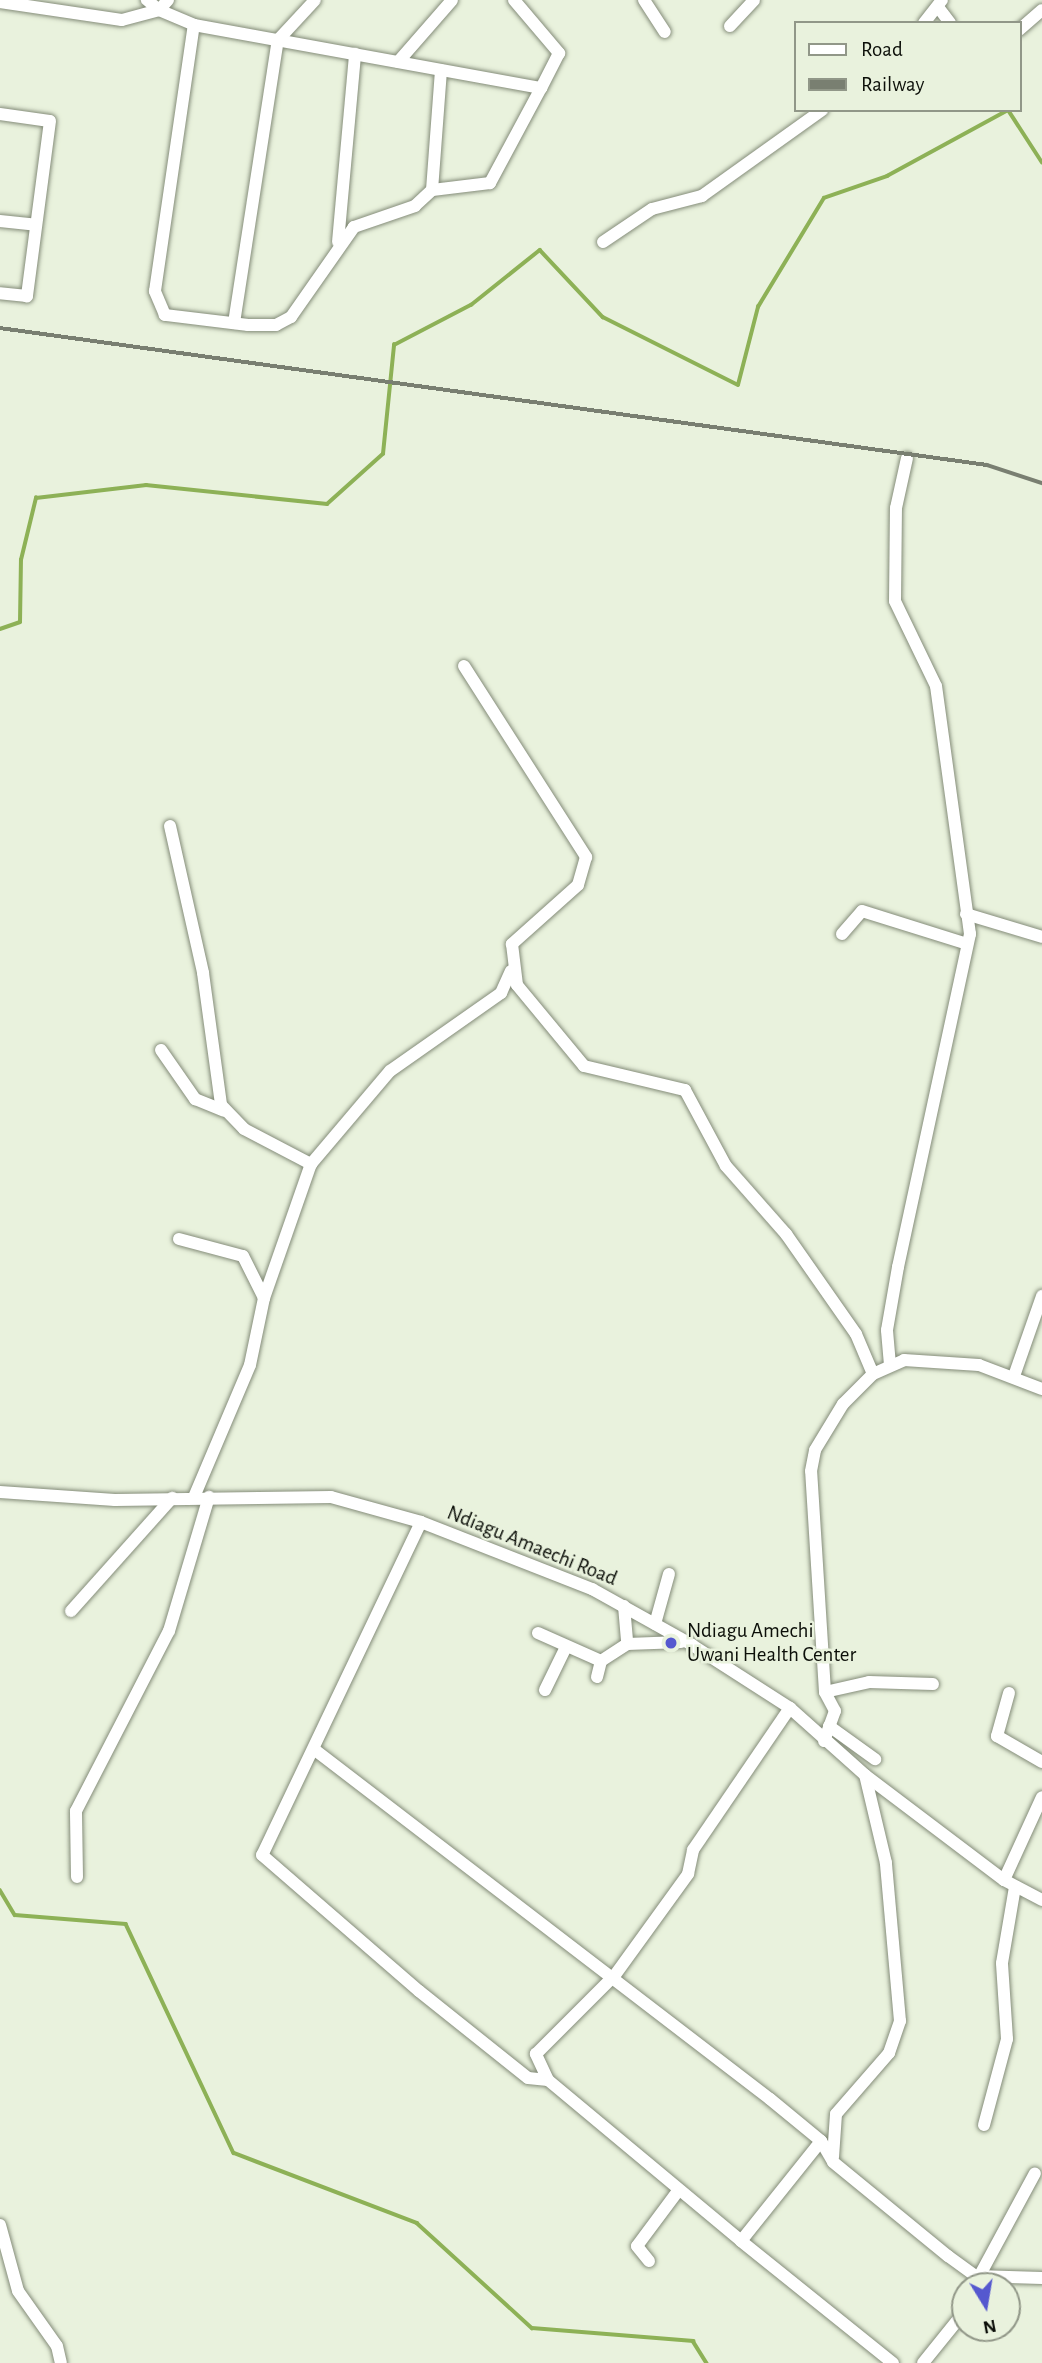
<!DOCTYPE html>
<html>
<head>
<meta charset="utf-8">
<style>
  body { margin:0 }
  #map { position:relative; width:1042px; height:2363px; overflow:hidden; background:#e9f2dd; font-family:"Alegreya Sans",sans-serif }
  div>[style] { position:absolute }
  .stream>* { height:3.5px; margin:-1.75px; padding:0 1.75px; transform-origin:1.75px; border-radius:1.75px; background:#8db156 }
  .roads { filter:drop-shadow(0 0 2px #848c79) drop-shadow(0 0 2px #848c79) }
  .street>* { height:12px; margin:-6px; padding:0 6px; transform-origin:6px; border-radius:6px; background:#fff }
  .rail>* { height:3.5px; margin:-1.75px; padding:0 1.75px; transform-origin:1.75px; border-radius:1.75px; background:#797f71 }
  .dots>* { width:19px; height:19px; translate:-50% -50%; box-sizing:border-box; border:4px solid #e9f2dd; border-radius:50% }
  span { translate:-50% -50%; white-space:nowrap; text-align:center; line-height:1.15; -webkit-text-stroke:5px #e9f2dd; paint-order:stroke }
  .street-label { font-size:21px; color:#0c0f09 }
  .poi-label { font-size:21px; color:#0c0f09 }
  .left { translate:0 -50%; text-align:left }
  .legend { position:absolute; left:794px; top:21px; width:228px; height:91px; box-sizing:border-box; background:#e9f2dd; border:2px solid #919788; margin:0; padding:9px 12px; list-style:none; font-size:21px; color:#0c0f09 }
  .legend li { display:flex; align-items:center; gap:14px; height:35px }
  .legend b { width:35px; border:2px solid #919788 }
  .north { position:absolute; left:951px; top:2272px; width:70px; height:70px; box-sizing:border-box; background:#e9f2dd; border:2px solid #919788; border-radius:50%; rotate:169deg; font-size:19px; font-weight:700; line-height:28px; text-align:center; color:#0c0f09 }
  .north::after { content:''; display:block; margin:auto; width:24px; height:32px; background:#5558cf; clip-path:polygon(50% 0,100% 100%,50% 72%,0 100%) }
</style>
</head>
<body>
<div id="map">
  <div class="stream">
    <div style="left:1009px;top:111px;width:61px;rotate:57.1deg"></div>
    <div style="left:0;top:629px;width:21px;rotate:-19deg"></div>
    <div style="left:20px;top:622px;width:62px;rotate:-89.1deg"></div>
    <div style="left:21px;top:560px;width:64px;rotate:-76.4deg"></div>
    <div style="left:36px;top:498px;width:111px;rotate:-6.7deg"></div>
    <div style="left:146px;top:485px;width:182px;rotate:6deg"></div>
    <div style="left:327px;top:504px;width:75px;rotate:-41.8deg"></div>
    <div style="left:383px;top:454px;width:110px;rotate:-84.2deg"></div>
    <div style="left:394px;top:345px;width:87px;rotate:-27.5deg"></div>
    <div style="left:471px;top:305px;width:88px;rotate:-38.6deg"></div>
    <div style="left:540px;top:250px;width:92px;rotate:46.8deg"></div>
    <div style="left:603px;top:317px;width:151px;rotate:26.7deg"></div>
    <div style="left:738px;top:385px;width:81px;rotate:-75.6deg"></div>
    <div style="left:758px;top:307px;width:127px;rotate:-58.8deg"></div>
    <div style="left:824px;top:198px;width:67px;rotate:-19.2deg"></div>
    <div style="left:887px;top:176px;width:138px;rotate:-28.6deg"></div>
    <div style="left:0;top:1890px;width:29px;rotate:59deg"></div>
    <div style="left:15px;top:1915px;width:111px;rotate:4.6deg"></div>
    <div style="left:126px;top:1924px;width:253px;rotate:64.8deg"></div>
    <div style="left:234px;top:2153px;width:196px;rotate:20.9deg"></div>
    <div style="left:417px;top:2223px;width:156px;rotate:42.4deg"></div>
    <div style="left:532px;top:2328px;width:162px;rotate:4.6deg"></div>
    <div style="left:693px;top:2341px;width:26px;rotate:58deg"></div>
  </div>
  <div class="roads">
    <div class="street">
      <div style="left:168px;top:0;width:13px;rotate:132deg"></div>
      <div style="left:159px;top:10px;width:38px;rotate:23deg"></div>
      <div style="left:194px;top:25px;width:353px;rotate:10.3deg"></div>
      <div style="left:541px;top:88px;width:108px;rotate:118.2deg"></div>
      <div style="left:490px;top:183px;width:58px;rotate:173.1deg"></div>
      <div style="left:432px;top:190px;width:23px;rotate:137deg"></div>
      <div style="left:415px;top:206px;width:65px;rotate:161deg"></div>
      <div style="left:354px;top:227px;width:110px;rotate:125deg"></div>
      <div style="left:291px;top:317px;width:17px;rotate:152deg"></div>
      <div style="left:276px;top:325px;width:28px;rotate:180deg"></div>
      <div style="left:248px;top:325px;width:84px;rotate:-173.1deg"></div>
      <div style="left:165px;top:315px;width:26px;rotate:-113deg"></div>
      <div style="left:155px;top:291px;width:269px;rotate:-81.7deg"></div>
      <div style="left:514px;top:0;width:70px;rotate:49.7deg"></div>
      <div style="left:559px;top:53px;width:39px;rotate:117deg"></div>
      <div style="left:644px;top:0;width:38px;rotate:57deg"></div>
      <div style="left:0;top:2px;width:123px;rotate:8.4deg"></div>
      <div style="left:122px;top:20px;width:38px;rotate:-15deg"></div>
      <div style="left:159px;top:10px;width:16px;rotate:-140deg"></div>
      <div style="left:938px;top:7px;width:20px;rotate:53deg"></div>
      <div style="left:924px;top:23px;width:29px;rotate:-52deg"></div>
      <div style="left:730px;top:26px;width:35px;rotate:-47deg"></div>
      <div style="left:1019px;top:30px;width:30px;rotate:-41deg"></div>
      <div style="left:398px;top:62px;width:82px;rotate:-48.9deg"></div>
      <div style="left:0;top:114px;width:50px;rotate:8deg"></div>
      <div style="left:50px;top:121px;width:177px;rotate:97.5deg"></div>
      <div style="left:27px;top:296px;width:27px;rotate:-174deg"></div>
      <div style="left:432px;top:190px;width:120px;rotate:-85.7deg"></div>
      <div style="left:0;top:221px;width:36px;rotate:6deg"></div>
      <div style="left:338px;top:242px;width:189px;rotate:-84.8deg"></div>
      <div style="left:603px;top:242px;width:59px;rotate:-34deg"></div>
      <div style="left:652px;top:209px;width:52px;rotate:-14.6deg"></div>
      <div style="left:702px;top:196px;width:148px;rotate:-35.6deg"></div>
      <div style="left:234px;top:323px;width:286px;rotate:-81.2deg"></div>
      <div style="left:278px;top:40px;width:54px;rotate:-47.2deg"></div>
      <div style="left:464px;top:666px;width:227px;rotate:57.4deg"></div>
      <div style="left:586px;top:857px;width:29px;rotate:106deg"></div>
      <div style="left:578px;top:885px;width:89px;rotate:138.2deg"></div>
      <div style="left:512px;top:944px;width:41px;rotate:83deg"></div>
      <div style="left:517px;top:985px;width:105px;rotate:50.4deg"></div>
      <div style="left:584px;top:1066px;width:104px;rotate:13.4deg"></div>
      <div style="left:685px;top:1090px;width:86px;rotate:61.7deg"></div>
      <div style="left:726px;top:1166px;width:91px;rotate:48.6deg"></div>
      <div style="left:786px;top:1234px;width:122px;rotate:55deg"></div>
      <div style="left:856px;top:1334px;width:43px;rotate:67deg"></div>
      <div style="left:170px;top:826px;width:151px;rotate:77.3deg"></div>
      <div style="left:203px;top:973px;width:133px;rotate:82.2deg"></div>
      <div style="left:221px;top:1105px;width:33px;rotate:46deg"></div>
      <div style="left:244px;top:1129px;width:76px;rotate:27.6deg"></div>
      <div style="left:966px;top:914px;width:79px;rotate:16.8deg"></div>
      <div style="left:842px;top:934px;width:30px;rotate:-49deg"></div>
      <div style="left:862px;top:911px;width:110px;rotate:17.4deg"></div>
      <div style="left:161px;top:1050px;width:60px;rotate:55.2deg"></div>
      <div style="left:195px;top:1099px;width:31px;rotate:22deg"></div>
      <div style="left:179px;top:1239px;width:66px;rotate:14.9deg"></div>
      <div style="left:243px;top:1256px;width:47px;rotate:63.4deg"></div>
      <div style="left:890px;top:1365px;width:35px;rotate:-95deg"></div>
      <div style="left:887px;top:1330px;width:64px;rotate:-80.1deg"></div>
      <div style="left:898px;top:1267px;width:341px;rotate:-77.8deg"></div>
      <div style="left:970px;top:934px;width:250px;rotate:-97.8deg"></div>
      <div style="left:936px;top:686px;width:94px;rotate:-115.8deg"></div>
      <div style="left:895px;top:601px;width:93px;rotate:-89.4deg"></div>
      <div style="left:896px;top:508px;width:51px;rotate:-77.6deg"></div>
      <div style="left:1014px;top:1376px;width:85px;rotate:-70.7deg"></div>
      <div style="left:0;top:1492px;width:115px;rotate:4deg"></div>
      <div style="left:115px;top:1500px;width:216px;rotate:-0.8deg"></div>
      <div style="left:331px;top:1497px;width:93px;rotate:15.5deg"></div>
      <div style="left:421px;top:1522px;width:184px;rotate:21.4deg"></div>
      <div style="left:592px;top:1589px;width:115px;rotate:29.2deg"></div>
      <div style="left:692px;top:1645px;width:117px;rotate:32.7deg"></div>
      <div style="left:790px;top:1708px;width:101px;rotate:41.8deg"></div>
      <div style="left:865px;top:1775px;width:174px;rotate:37.1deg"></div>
      <div style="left:1004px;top:1880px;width:43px;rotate:27.8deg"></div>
      <div style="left:194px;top:1497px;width:143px;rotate:-67deg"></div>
      <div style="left:250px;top:1365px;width:68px;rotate:-78.2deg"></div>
      <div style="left:264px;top:1298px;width:142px;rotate:-70.7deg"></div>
      <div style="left:311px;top:1164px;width:122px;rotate:-49.7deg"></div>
      <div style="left:390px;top:1071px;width:136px;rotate:-35.1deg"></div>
      <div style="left:501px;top:993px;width:24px;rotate:-66deg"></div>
      <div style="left:421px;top:1522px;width:369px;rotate:115.5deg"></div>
      <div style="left:262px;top:1855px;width:208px;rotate:40.9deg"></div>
      <div style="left:419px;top:1991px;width:139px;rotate:38.6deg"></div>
      <div style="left:528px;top:2078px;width:20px;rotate:6deg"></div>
      <div style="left:548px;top:2080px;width:251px;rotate:39.8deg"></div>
      <div style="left:741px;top:2241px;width:128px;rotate:-51.3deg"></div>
      <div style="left:624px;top:1606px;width:38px;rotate:85deg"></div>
      <div style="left:71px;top:1611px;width:152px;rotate:-48.2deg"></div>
      <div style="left:655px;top:1624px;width:52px;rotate:-74.4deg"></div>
      <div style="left:538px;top:1633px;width:69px;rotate:24deg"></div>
      <div style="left:601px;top:1661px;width:31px;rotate:-33deg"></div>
      <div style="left:627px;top:1644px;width:54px;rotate:-2.1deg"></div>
      <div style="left:597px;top:1677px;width:16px;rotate:-76deg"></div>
      <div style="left:545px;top:1690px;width:48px;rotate:-64deg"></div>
      <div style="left:825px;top:1692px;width:45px;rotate:-12.8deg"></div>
      <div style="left:869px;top:1682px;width:64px;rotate:1.8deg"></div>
      <div style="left:1009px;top:1693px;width:45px;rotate:105.6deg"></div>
      <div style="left:997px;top:1736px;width:52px;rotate:30deg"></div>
      <div style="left:829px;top:1726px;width:57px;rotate:35.7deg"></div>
      <div style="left:824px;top:1741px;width:32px;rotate:-70deg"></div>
      <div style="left:835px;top:1711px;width:21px;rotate:-118deg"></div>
      <div style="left:825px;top:1692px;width:221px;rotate:-93.6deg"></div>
      <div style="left:811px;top:1471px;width:21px;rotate:-79deg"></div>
      <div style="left:815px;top:1450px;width:54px;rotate:-58.7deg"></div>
      <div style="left:843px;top:1404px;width:42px;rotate:-45deg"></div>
      <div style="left:873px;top:1374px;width:34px;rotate:-24deg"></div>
      <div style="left:904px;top:1360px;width:75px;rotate:3.8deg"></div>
      <div style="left:979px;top:1365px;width:67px;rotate:20.9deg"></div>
      <div style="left:315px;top:1750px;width:573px;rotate:37.49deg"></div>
      <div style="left:770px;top:2099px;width:66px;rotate:39.5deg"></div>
      <div style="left:821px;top:2141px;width:24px;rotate:60deg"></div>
      <div style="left:833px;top:2162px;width:149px;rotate:39.3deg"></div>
      <div style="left:948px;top:2256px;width:34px;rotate:36deg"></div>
      <div style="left:976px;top:2276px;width:66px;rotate:1.7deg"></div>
      <div style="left:77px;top:1877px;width:66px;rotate:-90.9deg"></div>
      <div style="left:76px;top:1811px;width:203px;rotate:-62.7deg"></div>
      <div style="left:169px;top:1631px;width:140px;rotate:-73.4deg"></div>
      <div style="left:1004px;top:1880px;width:91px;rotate:-65.4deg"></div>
      <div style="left:548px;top:2080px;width:29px;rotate:-115deg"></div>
      <div style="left:536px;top:2054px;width:112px;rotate:-45deg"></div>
      <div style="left:615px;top:1975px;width:125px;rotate:-54.1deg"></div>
      <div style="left:688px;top:1874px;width:25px;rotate:-78deg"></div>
      <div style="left:693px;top:1850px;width:172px;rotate:-55.7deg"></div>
      <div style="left:984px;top:2125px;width:89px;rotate:-75deg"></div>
      <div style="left:1007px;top:2039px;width:76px;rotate:-93.8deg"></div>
      <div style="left:1002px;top:1963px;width:77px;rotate:-80.3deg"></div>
      <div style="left:833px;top:2157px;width:43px;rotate:-86deg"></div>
      <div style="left:836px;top:2114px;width:81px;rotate:-49deg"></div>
      <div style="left:889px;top:2053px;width:34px;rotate:-71deg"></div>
      <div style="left:900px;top:2021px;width:159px;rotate:-95.1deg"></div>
      <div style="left:886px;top:1863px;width:90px;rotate:-103.4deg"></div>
      <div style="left:0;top:2225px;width:68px;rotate:74.7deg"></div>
      <div style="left:18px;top:2291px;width:67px;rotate:54.7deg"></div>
      <div style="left:57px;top:2346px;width:17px;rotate:77deg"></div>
      <div style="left:741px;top:2241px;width:195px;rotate:38.8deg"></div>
      <div style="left:649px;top:2261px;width:19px;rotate:-129deg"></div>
      <div style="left:637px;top:2246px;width:69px;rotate:-53.3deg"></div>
      <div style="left:974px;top:2286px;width:128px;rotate:-61.6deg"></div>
      <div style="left:923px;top:2363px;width:67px;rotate:-51.1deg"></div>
    </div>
  </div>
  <div class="rail">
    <div style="left:0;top:328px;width:996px;rotate:7.9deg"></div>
    <div style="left:987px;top:465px;width:58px;rotate:18.1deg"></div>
  </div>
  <div class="dots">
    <div style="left:671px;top:1643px;background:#5558cf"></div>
  </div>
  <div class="street-label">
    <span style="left:532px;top:1546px;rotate:22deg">Ndiagu Amaechi Road</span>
  </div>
  <div class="poi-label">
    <span class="left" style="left:687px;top:1643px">Ndiagu Amechi<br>Uwani Health Center</span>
  </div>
  <ul class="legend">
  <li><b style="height:9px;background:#fff"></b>Road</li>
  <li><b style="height:9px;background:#797f71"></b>Railway</li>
  </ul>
  <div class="north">N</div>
</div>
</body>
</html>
